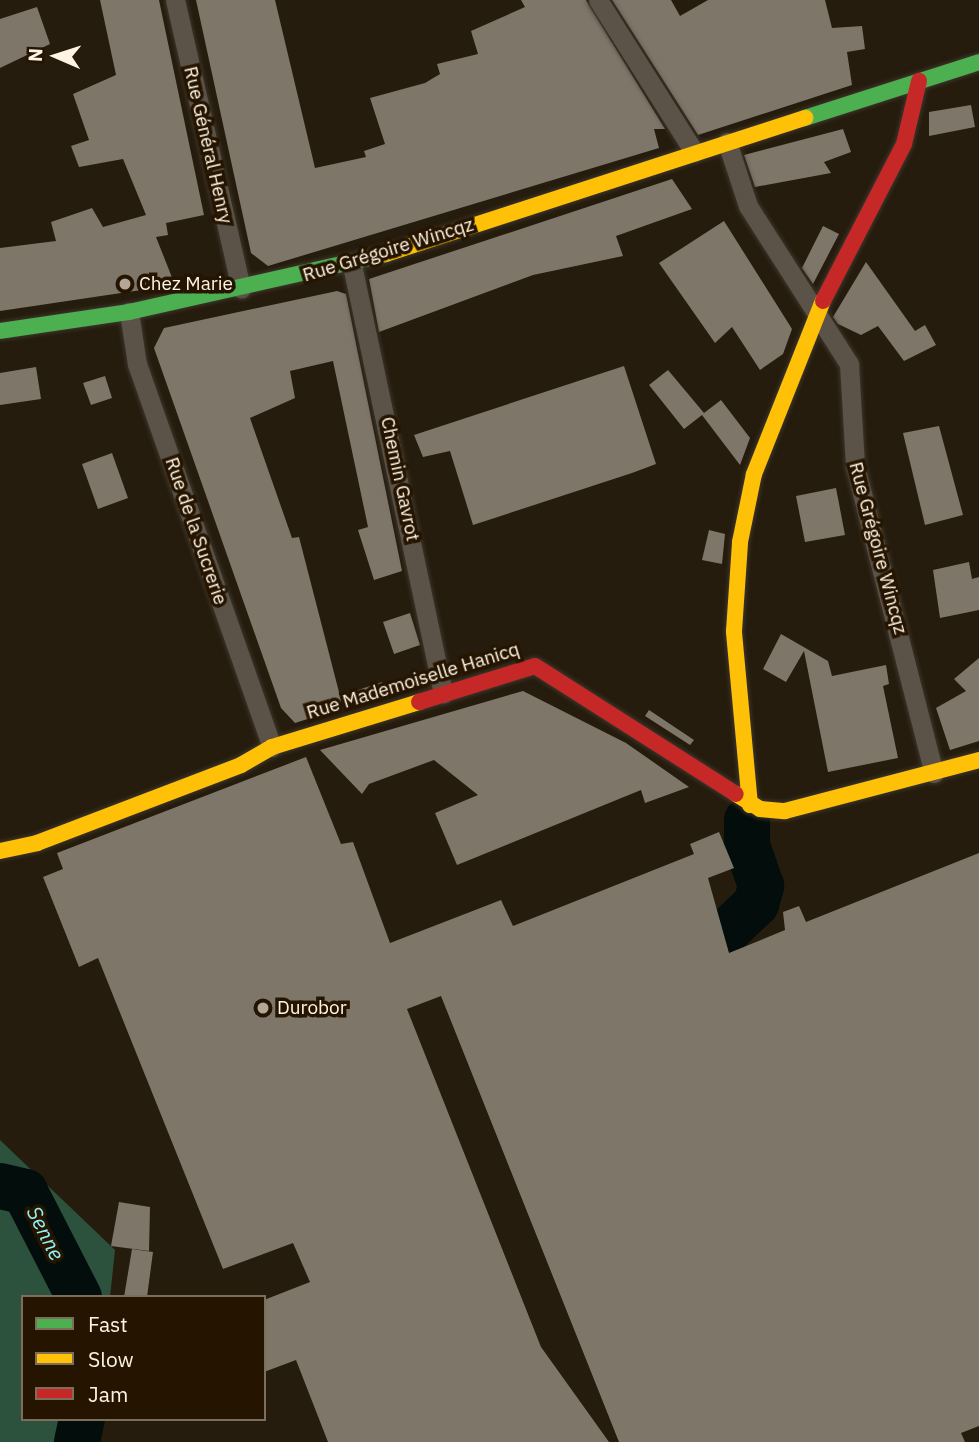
<!DOCTYPE html>
<html>
<head>
<meta charset="utf-8">
<style>
  body { margin:0 }
  #map { position:relative; width:979px; height:1442px; overflow:hidden; background:#251c0d; font-family:"IBM Plex Sans",sans-serif }
  div>[style] { position:absolute }
  .forest>* { inset:0; background:#2c523d }
  .river>* { height:46px; margin:-23px; padding:0 23px; transform-origin:23px; border-radius:23px; background:#030d0b }
  .building>* { inset:0; background:#7e7669 }
  .roads { filter:drop-shadow(0 0 2px #3d362c) drop-shadow(0 0 2px #3d362c) }
  .street>* { height:19px; margin:-9.5px; padding:0 9.5px; transform-origin:9.5px; border-radius:9.5px; background:#5b5348 }
  .fast>* { height:16px; margin:-8px; padding:0 8px; transform-origin:8px; border-radius:8px; background:#4caf50 }
  .slow>* { height:16px; margin:-8px; padding:0 8px; transform-origin:8px; border-radius:8px; background:#ffc107 }
  .jam>* { height:16px; margin:-8px; padding:0 8px; transform-origin:8px; border-radius:8px; background:#c62828 }
  .dots>* { width:19px; height:19px; translate:-50% -50%; box-sizing:border-box; border:4px solid #251500; border-radius:50% }
  span { translate:-50% -50%; white-space:nowrap; text-align:center; line-height:1.15; -webkit-text-stroke:7px #251500; paint-order:stroke }
  .street-label { font-size:19px; color:#fff4e3 }
  .poi-label { font-size:19px; color:#fff4e3 }
  .left { translate:0 -50%; text-align:left }
  .water-label { font-size:21px; color:#8ef2f6; font-style:italic }
  .legend { position:absolute; left:21px; top:1295px; width:245px; height:126px; box-sizing:border-box; background:#251500; border:2px solid #7c6e5b; margin:0; padding:9px 12px; list-style:none; font-size:21px; color:#fff4e3 }
  .legend li { display:flex; align-items:center; gap:14px; height:35px }
  .legend b { width:35px; border:2px solid #7c6e5b }
  .north { position:absolute; left:21px; top:21px; width:70px; height:70px; -webkit-text-stroke:5px #251500; paint-order:stroke; rotate:273deg; font-size:19px; font-weight:700; line-height:28px; text-align:center; color:#fff4e3 }
  .north::after { content:''; display:block; margin:auto; width:24px; height:32px; background:#fff4e3; clip-path:polygon(50% 0,100% 100%,50% 72%,0 100%) }
</style>
</head>
<body>
<div id="map">
  <div class="forest">
    <div style="clip-path:polygon(0 1140px,115px 1250px,110px 1297px,23px 1297px,23px 1419px,96px 1419px,93px 1442px,0 1442px)"></div>
  </div>
  <div class="river">
    <div style="left:720px;top:938px;width:50px;rotate:-43.4deg"></div>
    <div style="left:756px;top:904px;width:19px;rotate:-74deg"></div>
    <div style="left:761px;top:886px;width:43px;rotate:-108.9deg"></div>
    <div style="left:747px;top:845px;width:25px;rotate:-90deg"></div>
    <div style="left:0;top:1186px;width:26px;rotate:13deg"></div>
    <div style="left:25px;top:1192px;width:118px;rotate:62.8deg"></div>
    <div style="left:77px;top:1442px;width:24px;rotate:-78deg"></div>
  </div>
  <div class="building">
    <div style="clip-path:polygon(100px 0,159px 0,204px 215px,166px 223px,168px 235px,156px 237px,175px 285px,0 311px,0 248px,56px 241px,51px 222px,92px 208px,103px 227px,146px 215px,123px 159px,79px 167px,71px 146px,89px 140px,73px 94px,116px 75px)"></div>
    <div style="clip-path:polygon(196px 0,275px 0,315px 168px,366px 157px,364px 151px,385px 144px,370px 98px,425px 83px,440px 74px,437px 64px,478px 54px,471px 31px,525px 7px,521px 0,586px 0,665px 129px,654px 129px,659px 148px,268px 266px,251px 253px)"></div>
    <div style="clip-path:polygon(612px 0,671px 0,680px 16px,708px 0,825px 0,832px 28px,862px 26px,865px 49px,847px 52px,852px 85px,698px 135px)"></div>
    <div style="clip-path:polygon(37px 7px,50px 44px,0 68px,0 19px)"></div>
    <div style="clip-path:polygon(971px 105px,975px 127px,929px 136px,929px 112px)"></div>
    <div style="clip-path:polygon(843px 129px,851px 152px,824px 162px,831px 173px,755px 187px,744px 155px)"></div>
    <div style="clip-path:polygon(672px 179px,692px 209px,616px 236px,623px 256px,533px 275px,379px 332px,369px 279px)"></div>
    <div style="clip-path:polygon(724px 221px,792px 329px,783px 354px,760px 370px,732px 327px,715px 343px,659px 263px)"></div>
    <div style="clip-path:polygon(823px 226px,839px 234px,813px 284px,802px 268px)"></div>
    <div style="clip-path:polygon(866px 262px,915px 331px,925px 325px,936px 345px,904px 361px,878px 326px,861px 335px,838px 324px,833px 317px)"></div>
    <div style="clip-path:polygon(337px 291px,346px 294px,402px 571px,374px 580px,358px 530px,368px 527px,333px 361px,290px 371px,295px 398px,250px 418px,292px 538px,299px 537px,340px 696px,382px 682px,386px 694px,295px 723px,281px 708px,154px 348px,164px 328px)"></div>
    <div style="clip-path:polygon(624px 366px,656px 464px,632px 473px,473px 525px,450px 451px,423px 457px,414px 435px)"></div>
    <div style="clip-path:polygon(36px 367px,41px 399px,0 405px,0 373px)"></div>
    <div style="clip-path:polygon(668px 370px,704px 413px,721px 400px,750px 438px,740px 465px,702px 415px,684px 429px,649px 385px)"></div>
    <div style="clip-path:polygon(105px 376px,112px 398px,91px 405px,83px 383px)"></div>
    <div style="clip-path:polygon(939px 426px,963px 515px,925px 525px,903px 433px)"></div>
    <div style="clip-path:polygon(112px 453px,128px 498px,98px 509px,82px 464px)"></div>
    <div style="clip-path:polygon(836px 488px,845px 535px,805px 542px,796px 496px)"></div>
    <div style="clip-path:polygon(709px 530px,725px 534px,722px 564px,702px 560px)"></div>
    <div style="clip-path:polygon(969px 562px,972px 579px,979px 577px,979px 610px,940px 618px,933px 570px)"></div>
    <div style="clip-path:polygon(410px 613px,420px 645px,394px 654px,383px 622px)"></div>
    <div style="clip-path:polygon(781px 634px,828px 661px,832px 676px,886px 665px,889px 684px,883px 686px,898px 758px,828px 772px,804px 651px,786px 682px,763px 669px)"></div>
    <div style="clip-path:polygon(979px 658px,979px 741px,950px 750px,936px 708px,966px 691px,954px 679px)"></div>
    <div style="clip-path:polygon(523px 691px,626px 743px,689px 787px,645px 803px,641px 790px,457px 865px,435px 813px,478px 795px,434px 760px,369px 784px,362px 794px,320px 750px)"></div>
    <div style="clip-path:polygon(649px 710px,694px 740px,690px 745px,645px 716px)"></div>
    <div style="clip-path:polygon(306px 757px,341px 844px,353px 842px,390px 943px,501px 900px,513px 926px,694px 854px,690px 844px,719px 832px,734px 868px,708px 878px,729px 953px,785px 930px,783px 912px,799px 906px,806px 922px,979px 853px,979px 1426px,961px 1433px,965px 1442px,619px 1442px,441px 996px,407px 1009px,541px 1347px,609px 1442px,328px 1442px,296px 1360px,264px 1372px,264px 1300px,310px 1282px,293px 1243px,223px 1269px,98px 958px,79px 967px,43px 877px,63px 869px,57px 853px)"></div>
    <div style="clip-path:polygon(119px 1202px,150px 1207px,149px 1251px,111px 1246px)"></div>
    <div style="clip-path:polygon(132px 1249px,153px 1252px,147px 1297px,124px 1297px)"></div>
  </div>
  <div class="roads">
    <div class="street">
      <div style="left:175px;top:0;width:296px;rotate:77.1deg"></div>
      <div style="left:598px;top:0;width:180px;rotate:57.7deg"></div>
      <div style="left:727px;top:142px;width:67px;rotate:71.8deg"></div>
      <div style="left:748px;top:206px;width:188px;rotate:57.4deg"></div>
      <div style="left:849px;top:364px;width:102px;rotate:86.6deg"></div>
      <div style="left:855px;top:466px;width:317px;rotate:75.6deg"></div>
      <div style="left:352px;top:265px;width:438px;rotate:78deg"></div>
      <div style="left:129px;top:312px;width:53px;rotate:81.3deg"></div>
      <div style="left:137px;top:364px;width:406px;rotate:70.6deg"></div>
    </div>
    <div class="fast">
      <div style="left:805px;top:118px;width:183px;rotate:-17.8deg"></div>
      <div style="left:0;top:331px;width:130px;rotate:-8.4deg"></div>
      <div style="left:129px;top:312px;width:263px;rotate:-12.7deg"></div>
    </div>
    <div class="slow">
      <div style="left:386px;top:254px;width:441px;rotate:-18deg"></div>
      <div style="left:736px;top:794px;width:28px;rotate:32deg"></div>
      <div style="left:760px;top:809px;width:25px;rotate:5deg"></div>
      <div style="left:785px;top:811px;width:201px;rotate:-14.7deg"></div>
      <div style="left:750px;top:805px;width:175px;rotate:-95.3deg"></div>
      <div style="left:734px;top:631px;width:89px;rotate:-86.1deg"></div>
      <div style="left:740px;top:542px;width:69px;rotate:-78.4deg"></div>
      <div style="left:754px;top:474px;width:186px;rotate:-68.3deg"></div>
      <div style="left:0;top:851px;width:38px;rotate:-12deg"></div>
      <div style="left:37px;top:843px;width:218px;rotate:-20.9deg"></div>
      <div style="left:241px;top:765px;width:36px;rotate:-30deg"></div>
      <div style="left:272px;top:747px;width:154px;rotate:-17deg"></div>
    </div>
    <div class="jam">
      <div style="left:823px;top:301px;width:177px;rotate:-62.7deg"></div>
      <div style="left:904px;top:144px;width:65px;rotate:-76.6deg"></div>
      <div style="left:419px;top:702px;width:121px;rotate:-17.2deg"></div>
      <div style="left:535px;top:666px;width:238px;rotate:32.5deg"></div>
    </div>
  </div>
  <div class="dots">
    <div style="left:125px;top:284px;background:#b3a898"></div>
    <div style="left:263px;top:1008px;background:#b3a898"></div>
  </div>
  <div class="street-label">
    <span style="left:208px;top:145px;rotate:77deg">Rue Général Henry</span>
    <span style="left:388px;top:250px;rotate:-17deg">Rue Grégoire Wincqz</span>
    <span style="left:400px;top:479px;rotate:78deg">Chemin Gavrot</span>
    <span style="left:196px;top:531px;rotate:71deg">Rue de la Sucrerie</span>
    <span style="left:878px;top:548px;rotate:75deg">Rue Grégoire Wincqz</span>
    <span style="left:413px;top:681px;rotate:-17deg">Rue Mademoiselle Hanicq</span>
  </div>
  <div class="poi-label">
    <span class="left" style="left:139px;top:284px">Chez Marie</span>
    <span class="left" style="left:277px;top:1008px">Durobor</span>
  </div>
  <div class="water-label">
    <span style="left:46px;top:1233px;rotate:63deg">Senne</span>
  </div>
  <ul class="legend">
  <li><b style="height:9px;background:#4caf50"></b>Fast</li>
  <li><b style="height:9px;background:#ffc107"></b>Slow</li>
  <li><b style="height:9px;background:#c62828"></b>Jam</li>
  </ul>
  <div class="north">N</div>
</div>
</body>
</html>
